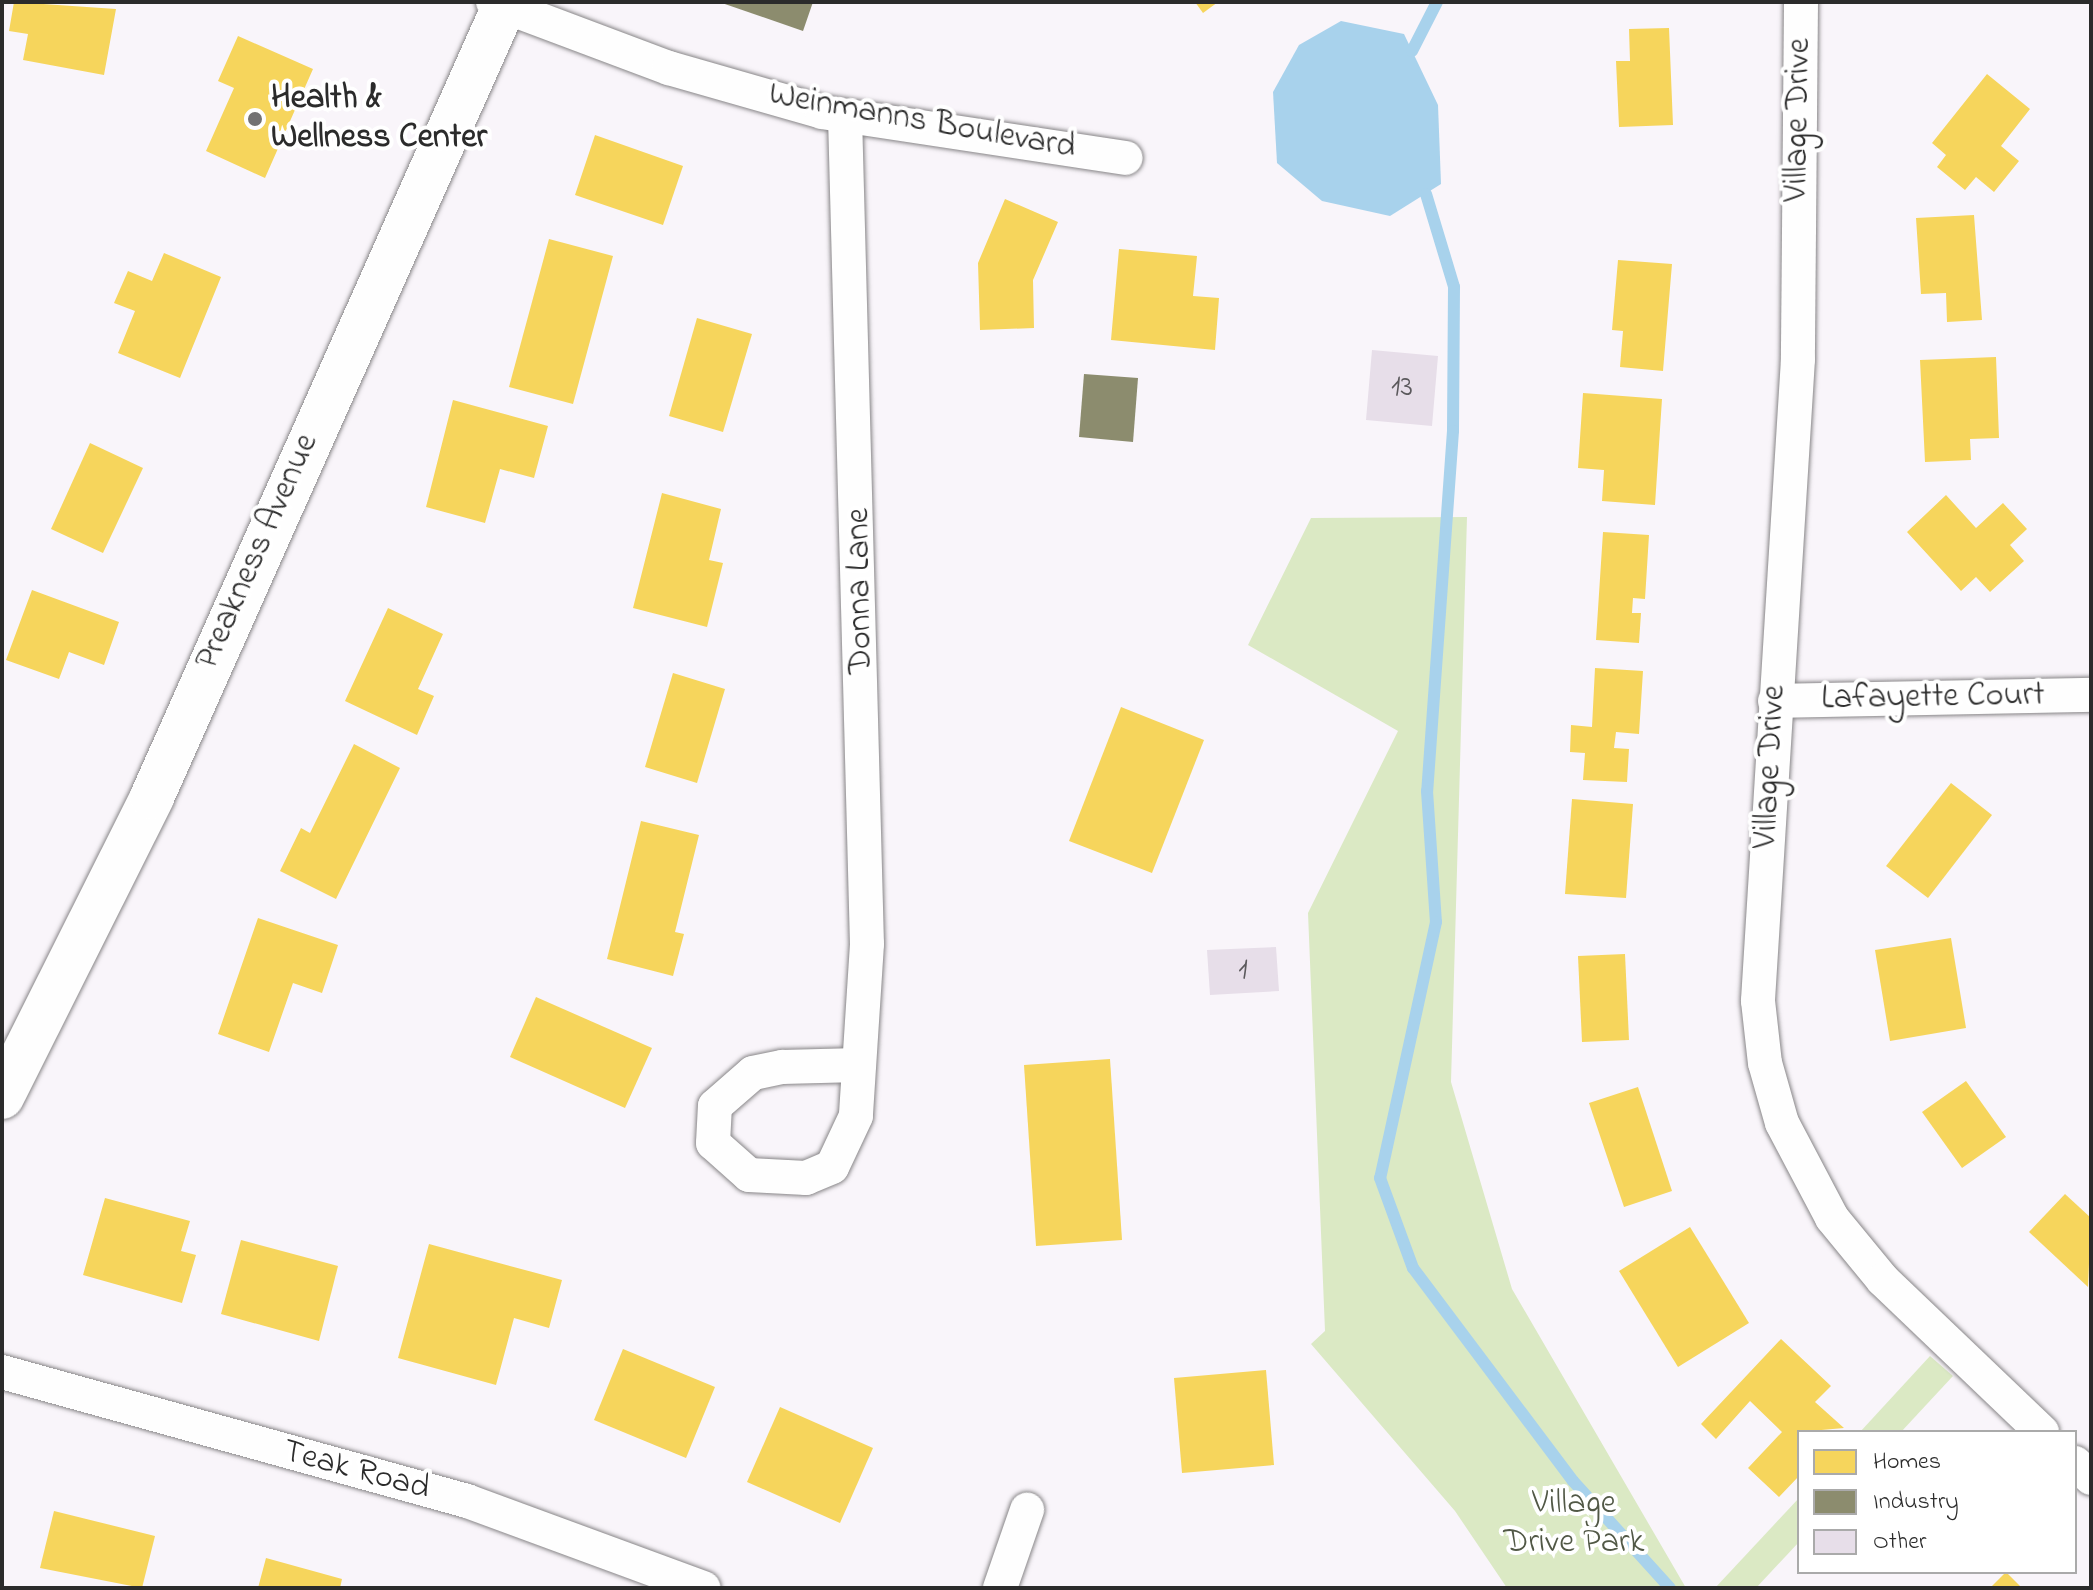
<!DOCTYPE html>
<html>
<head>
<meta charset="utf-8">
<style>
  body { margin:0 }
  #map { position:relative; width:2093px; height:1590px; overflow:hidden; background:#f9f5fa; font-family:"Indie Flower",sans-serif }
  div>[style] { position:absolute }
  .green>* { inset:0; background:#dbe9c4 }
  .water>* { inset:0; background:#a8d2ec }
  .homes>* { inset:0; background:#f6d55c }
  .industry>* { inset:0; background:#8c8c6e }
  .stream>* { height:12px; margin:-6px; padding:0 6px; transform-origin:6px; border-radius:6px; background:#a8d2ec }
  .building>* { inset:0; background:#e7dee9 }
  .roads { filter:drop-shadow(0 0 2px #888688) drop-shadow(0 0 2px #888688) }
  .street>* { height:34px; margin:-17px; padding:0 17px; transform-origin:17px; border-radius:17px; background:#fefefe }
  .secondary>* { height:44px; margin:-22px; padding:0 22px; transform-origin:22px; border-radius:22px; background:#fefefe }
  .dots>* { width:22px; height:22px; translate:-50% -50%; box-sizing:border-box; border:4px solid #fff; border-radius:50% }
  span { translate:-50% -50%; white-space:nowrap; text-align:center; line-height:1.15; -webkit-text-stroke:8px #fff; paint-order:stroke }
  .number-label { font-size:30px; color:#5b595c }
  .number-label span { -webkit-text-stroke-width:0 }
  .poi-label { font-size:34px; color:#2b2b2b; font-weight:700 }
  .left { translate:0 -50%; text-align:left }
  .street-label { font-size:34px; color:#2b2b2b }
  .park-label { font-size:34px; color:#515846 }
  .frame { position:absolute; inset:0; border:4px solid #2b2b2b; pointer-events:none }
  .legend { position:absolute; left:1797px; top:1430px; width:280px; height:144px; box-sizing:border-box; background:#fff; border:2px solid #aaa; margin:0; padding:10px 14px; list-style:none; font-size:24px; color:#2b2b2b }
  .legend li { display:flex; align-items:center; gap:16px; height:40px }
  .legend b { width:40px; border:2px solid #aaa }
</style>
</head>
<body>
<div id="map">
  <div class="green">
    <div style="clip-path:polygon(1467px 517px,1451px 1082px,1512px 1289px,1686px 1588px,1507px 1588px,1455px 1511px,1311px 1344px,1325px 1331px,1308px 913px,1398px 731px,1248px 645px,1311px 518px)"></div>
    <div style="clip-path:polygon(1930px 1356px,1953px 1376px,1901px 1432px,1860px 1432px)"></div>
    <div style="clip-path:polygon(1799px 1498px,1799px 1542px,1756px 1588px,1715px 1588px)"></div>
  </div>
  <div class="water">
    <div style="clip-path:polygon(1341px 21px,1404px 34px,1438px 105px,1441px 184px,1390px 216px,1322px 201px,1277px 163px,1273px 92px,1299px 45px)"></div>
  </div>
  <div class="homes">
    <div style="clip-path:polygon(14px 2px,116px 9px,104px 75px,23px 60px,28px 34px,9px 31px)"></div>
    <div style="clip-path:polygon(1195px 2px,1218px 2px,1203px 13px)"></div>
    <div style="clip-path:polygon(1669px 28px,1673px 125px,1619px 127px,1616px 61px,1630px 61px,1629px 29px)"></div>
    <div style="clip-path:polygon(238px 36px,313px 69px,265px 178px,206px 151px,234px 88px,218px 81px)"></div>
    <div style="clip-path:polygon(1987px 74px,2030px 109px,2001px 146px,2019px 161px,1994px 192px,1976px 177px,1965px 190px,1937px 167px,1946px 155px,1932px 143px)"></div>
    <div style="clip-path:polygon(595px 135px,683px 166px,663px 225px,575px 195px)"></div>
    <div style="clip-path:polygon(1005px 199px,1058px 222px,1033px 280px,1034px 328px,980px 330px,978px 263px)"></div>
    <div style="clip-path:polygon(1974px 215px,1982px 320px,1947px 322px,1946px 293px,1921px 294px,1916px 218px)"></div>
    <div style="clip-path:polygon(549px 239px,613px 256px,573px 404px,509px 387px)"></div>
    <div style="clip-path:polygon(1119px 249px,1197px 256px,1193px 296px,1219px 298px,1215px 350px,1111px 340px)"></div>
    <div style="clip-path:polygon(164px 253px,221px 277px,180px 378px,118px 353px,135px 311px,114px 303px,128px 271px,152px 281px)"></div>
    <div style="clip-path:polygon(1618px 260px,1672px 264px,1663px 371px,1620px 367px,1623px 331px,1612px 330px)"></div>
    <div style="clip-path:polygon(697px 318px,752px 334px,723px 432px,669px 416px)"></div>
    <div style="clip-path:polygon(1996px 357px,1999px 438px,1970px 439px,1971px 460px,1925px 462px,1920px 360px)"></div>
    <div style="clip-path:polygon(1583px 393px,1662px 399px,1655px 505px,1602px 501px,1604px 470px,1578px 468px)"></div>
    <div style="clip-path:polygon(453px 400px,548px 426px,534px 478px,500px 469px,485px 523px,426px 507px)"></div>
    <div style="clip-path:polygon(90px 443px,143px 468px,103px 553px,51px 529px)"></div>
    <div style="clip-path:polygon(662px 493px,721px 509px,709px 560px,723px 563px,707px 627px,633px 608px)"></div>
    <div style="clip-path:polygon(1946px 495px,1976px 528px,2003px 503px,2027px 529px,2010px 545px,2024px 561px,1990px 592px,1976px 577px,1961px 591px,1907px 532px)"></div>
    <div style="clip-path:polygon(1603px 532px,1649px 535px,1645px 599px,1633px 598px,1632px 613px,1641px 613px,1639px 643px,1596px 640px)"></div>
    <div style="clip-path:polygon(32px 590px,119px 622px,104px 665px,69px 652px,59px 679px,6px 660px)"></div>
    <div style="clip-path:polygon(388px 608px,443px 634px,418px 689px,434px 696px,417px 735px,345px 701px)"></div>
    <div style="clip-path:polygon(1595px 668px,1643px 671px,1639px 734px,1616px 732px,1614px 748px,1629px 749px,1627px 782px,1583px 780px,1585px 753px,1570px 752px,1571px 725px,1592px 727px)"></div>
    <div style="clip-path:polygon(673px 673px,725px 689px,697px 783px,645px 767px)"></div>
    <div style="clip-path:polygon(1121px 707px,1204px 740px,1152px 873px,1069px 841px)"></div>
    <div style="clip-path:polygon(354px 744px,400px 768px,336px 899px,280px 871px,301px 828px,310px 833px)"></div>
    <div style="clip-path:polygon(1951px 783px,1992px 815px,1928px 898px,1886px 866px)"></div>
    <div style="clip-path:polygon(1572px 799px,1633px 804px,1626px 898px,1565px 894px)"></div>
    <div style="clip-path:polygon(641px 821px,699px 835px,675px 932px,684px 934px,673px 976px,607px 959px)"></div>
    <div style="clip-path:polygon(258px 918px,338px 945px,322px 993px,293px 983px,269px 1052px,218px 1034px)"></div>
    <div style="clip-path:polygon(1951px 938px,1966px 1028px,1890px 1041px,1875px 950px)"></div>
    <div style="clip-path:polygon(1625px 954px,1629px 1040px,1582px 1042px,1578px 956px)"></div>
    <div style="clip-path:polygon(536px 997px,652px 1048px,625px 1108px,510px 1057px)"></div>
    <div style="clip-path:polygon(1110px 1059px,1122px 1240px,1036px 1246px,1024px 1065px)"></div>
    <div style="clip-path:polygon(1966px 1081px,2006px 1137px,1962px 1168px,1922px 1112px)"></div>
    <div style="clip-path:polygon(1638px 1087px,1672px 1191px,1624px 1207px,1589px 1103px)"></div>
    <div style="clip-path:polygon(2065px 1194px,2091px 1218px,2088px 1287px,2029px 1232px)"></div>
    <div style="clip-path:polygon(105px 1198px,190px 1221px,181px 1251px,196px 1255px,182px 1303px,83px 1275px)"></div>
    <div style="clip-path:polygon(1690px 1227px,1749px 1323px,1678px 1367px,1619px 1271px)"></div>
    <div style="clip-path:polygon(241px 1240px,338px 1266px,319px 1341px,221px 1314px)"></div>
    <div style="clip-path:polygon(429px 1244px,562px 1280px,549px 1328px,514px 1318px,496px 1385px,398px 1358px)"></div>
    <div style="clip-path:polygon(1781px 1339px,1831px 1386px,1815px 1402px,1844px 1428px,1799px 1432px,1799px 1476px,1779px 1497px,1748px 1468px,1782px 1432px,1750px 1401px,1716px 1439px,1701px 1424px)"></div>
    <div style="clip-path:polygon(623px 1349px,715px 1387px,686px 1458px,594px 1420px)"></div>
    <div style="clip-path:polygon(1266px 1370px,1274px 1465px,1182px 1473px,1174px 1378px)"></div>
    <div style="clip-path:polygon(780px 1407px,873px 1448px,840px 1523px,747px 1482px)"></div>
    <div style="clip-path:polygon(54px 1511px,155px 1536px,142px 1588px,40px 1568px)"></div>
    <div style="clip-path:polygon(266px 1558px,342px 1579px,340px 1588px,258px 1588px)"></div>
    <div style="clip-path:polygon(2006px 1572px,2022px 1588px,1990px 1588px)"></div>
  </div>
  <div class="industry">
    <div style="clip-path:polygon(719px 2px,813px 2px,803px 31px)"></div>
    <div style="clip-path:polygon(1084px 374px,1138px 378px,1133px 442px,1079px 437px)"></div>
  </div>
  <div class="stream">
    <div style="left:1412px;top:51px;width:55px;rotate:-63deg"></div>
    <div style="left:1426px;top:194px;width:97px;rotate:73.2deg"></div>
    <div style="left:1454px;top:287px;width:144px;rotate:90.4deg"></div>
    <div style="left:1453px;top:431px;width:361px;rotate:94.1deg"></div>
    <div style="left:1427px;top:791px;width:131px;rotate:86.1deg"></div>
    <div style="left:1436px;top:922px;width:262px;rotate:102.3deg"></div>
    <div style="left:1380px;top:1178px;width:96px;rotate:69.9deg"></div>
    <div style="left:1413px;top:1268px;width:266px;rotate:53.1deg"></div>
    <div style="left:1573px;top:1481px;width:144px;rotate:47.8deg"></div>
  </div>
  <div class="building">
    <div style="clip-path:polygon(1372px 350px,1438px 356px,1432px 426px,1366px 420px)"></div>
    <div style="clip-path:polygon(1276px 947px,1279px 991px,1210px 995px,1207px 950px)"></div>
  </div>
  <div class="roads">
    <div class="street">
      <div style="left:493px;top:2px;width:188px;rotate:20.6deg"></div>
      <div style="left:669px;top:68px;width:159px;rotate:16deg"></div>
      <div style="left:822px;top:112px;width:307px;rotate:8.6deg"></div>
      <div style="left:1801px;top:2px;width:357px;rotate:90.5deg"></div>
      <div style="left:1798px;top:359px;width:643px;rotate:93.57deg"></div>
      <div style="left:1758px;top:1001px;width:62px;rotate:83.6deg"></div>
      <div style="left:1765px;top:1063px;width:62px;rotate:74.2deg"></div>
      <div style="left:1782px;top:1123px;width:107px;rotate:62.2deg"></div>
      <div style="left:1832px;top:1218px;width:80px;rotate:50.6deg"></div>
      <div style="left:1883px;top:1280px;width:220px;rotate:43.7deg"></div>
      <div style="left:845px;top:116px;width:828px;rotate:88.48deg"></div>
      <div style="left:867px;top:944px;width:172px;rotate:93.7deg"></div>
      <div style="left:856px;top:1116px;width:56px;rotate:115.2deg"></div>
      <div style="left:832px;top:1167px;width:28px;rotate:157deg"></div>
      <div style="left:806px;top:1178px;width:57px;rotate:-177deg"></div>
      <div style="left:749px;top:1175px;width:48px;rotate:-138.4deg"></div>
      <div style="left:713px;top:1143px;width:37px;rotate:-87deg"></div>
      <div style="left:715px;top:1106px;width:50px;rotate:-41deg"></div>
      <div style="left:753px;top:1073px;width:30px;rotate:-12deg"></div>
      <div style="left:782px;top:1067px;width:77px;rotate:-1.5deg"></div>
      <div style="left:1775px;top:701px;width:316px;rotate:-1.1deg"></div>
      <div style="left:2px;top:1372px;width:483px;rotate:15.5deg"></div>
      <div style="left:467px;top:1501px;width:252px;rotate:20.2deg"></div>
      <div style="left:2075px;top:1463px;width:22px;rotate:43deg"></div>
      <div style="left:1000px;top:1588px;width:83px;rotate:-70.9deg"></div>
    </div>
    <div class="secondary">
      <div style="left:2px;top:1097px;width:335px;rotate:-63.4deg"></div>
      <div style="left:152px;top:797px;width:870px;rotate:-66deg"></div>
    </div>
  </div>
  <div class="dots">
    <div style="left:255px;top:119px;background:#737273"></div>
  </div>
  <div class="number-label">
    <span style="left:1402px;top:388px">13</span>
    <span style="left:1243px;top:971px">1</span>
  </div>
  <div class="poi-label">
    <span class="left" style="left:271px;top:119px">Health &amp;<br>Wellness Center</span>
  </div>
  <div class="street-label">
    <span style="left:1799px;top:120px;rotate:-89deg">Village Drive</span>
    <span style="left:922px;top:122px;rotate:10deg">Weinmanns Boulevard</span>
    <span style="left:258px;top:552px;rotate:-66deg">Preakness Avenue</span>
    <span style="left:861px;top:591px;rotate:-91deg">Donna Lane</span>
    <span style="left:1933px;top:698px;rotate:-1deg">Lafayette Court</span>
    <span style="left:1771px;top:767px;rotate:-87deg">Village Drive</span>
    <span style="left:356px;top:1471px;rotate:15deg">Teak Road</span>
  </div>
  <div class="park-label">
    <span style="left:1574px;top:1524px">Village<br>Drive Park</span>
  </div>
  <div class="frame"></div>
  <ul class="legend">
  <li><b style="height:22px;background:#f6d55c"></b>Homes</li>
  <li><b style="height:22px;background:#8c8c6e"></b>Industry</li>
  <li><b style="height:22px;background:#e7dee9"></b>Other</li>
  </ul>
</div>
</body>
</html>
